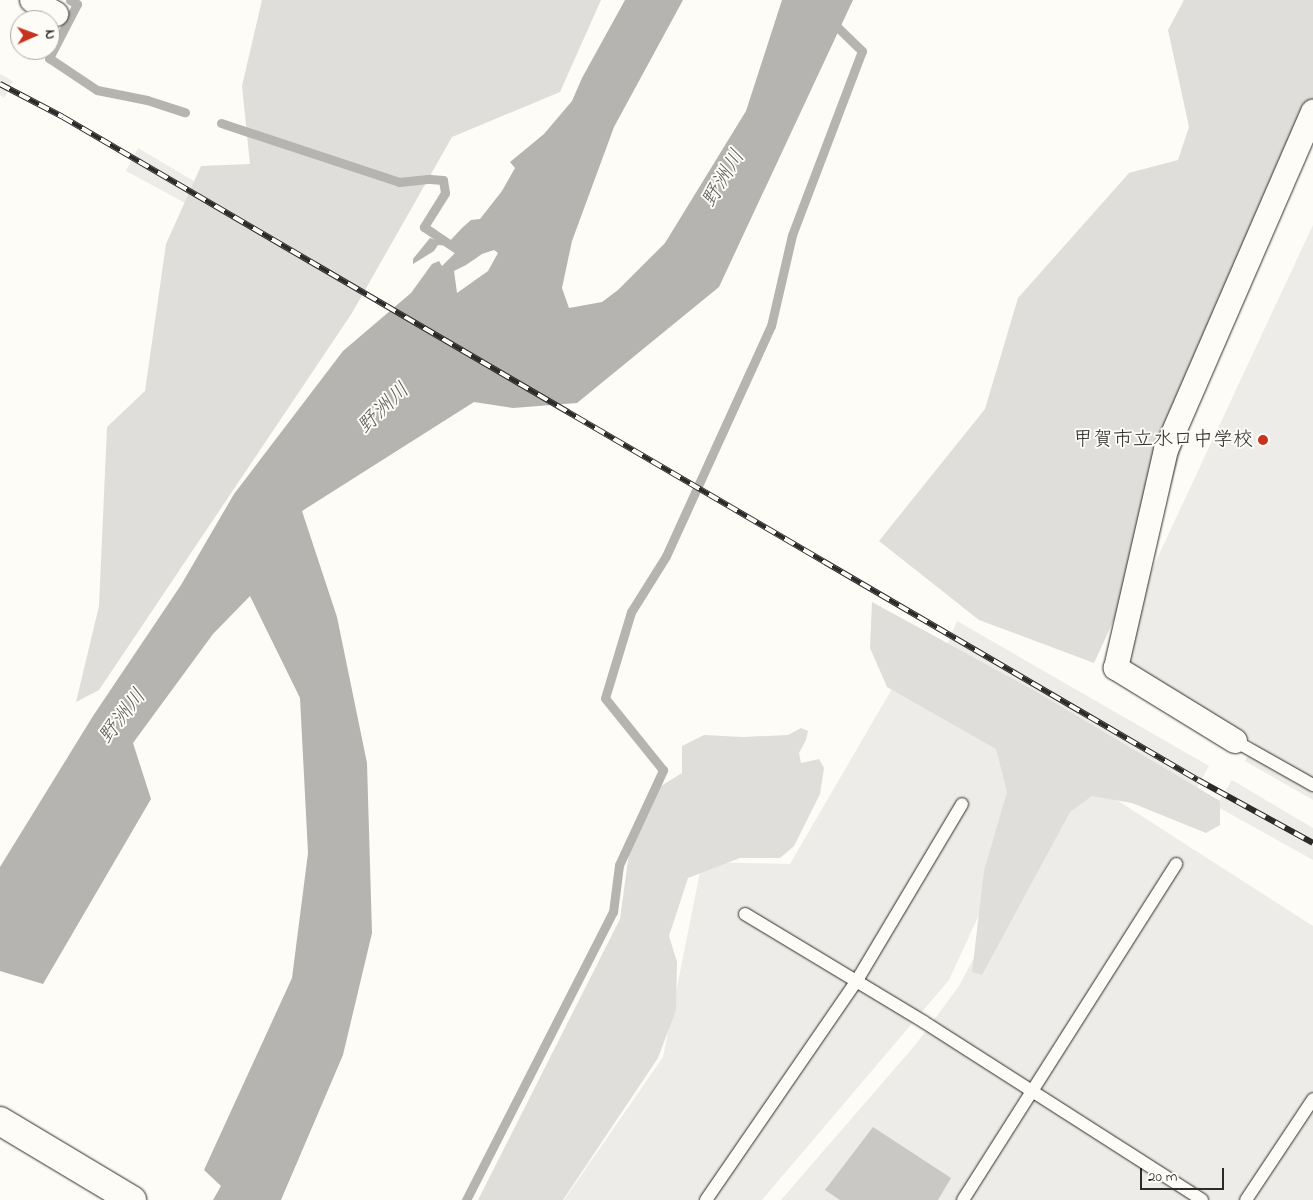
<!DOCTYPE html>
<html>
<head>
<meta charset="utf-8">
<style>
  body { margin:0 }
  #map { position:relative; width:1313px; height:1200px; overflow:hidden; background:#fdfcf7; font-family:"Indie Flower","Klee One",sans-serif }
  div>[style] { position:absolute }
  .built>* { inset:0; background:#edece8 }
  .green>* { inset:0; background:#dfdeda }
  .water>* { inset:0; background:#b5b4b1 }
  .stream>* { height:9px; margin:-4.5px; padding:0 4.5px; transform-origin:4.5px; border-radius:4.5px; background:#b5b4b1 }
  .building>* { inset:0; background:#c9c8c4 }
  .roads { filter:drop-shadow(0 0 1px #2b2b2b) drop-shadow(0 0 1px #2b2b2b) }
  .lane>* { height:12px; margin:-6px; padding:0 6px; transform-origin:6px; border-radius:6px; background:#fdfcf7 }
  .street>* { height:24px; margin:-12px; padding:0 12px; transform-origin:12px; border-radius:12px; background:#fdfcf7 }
  .secondary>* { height:28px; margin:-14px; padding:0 14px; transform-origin:14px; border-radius:14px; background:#fdfcf7 }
  .rail>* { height:5.5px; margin-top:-2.75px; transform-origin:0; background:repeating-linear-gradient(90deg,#fdfcf7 0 11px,#2b2b2b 0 22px); box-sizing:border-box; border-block:1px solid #2b2b2b }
  .dots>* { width:14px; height:14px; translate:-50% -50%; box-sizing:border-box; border:2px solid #fdfcf7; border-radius:50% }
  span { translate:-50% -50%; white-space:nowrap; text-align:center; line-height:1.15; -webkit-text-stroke:4px #fdfcf7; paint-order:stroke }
  .poi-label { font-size:20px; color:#2b2b2b }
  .right { translate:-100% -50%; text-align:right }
  .water-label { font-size:21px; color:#5b5b5a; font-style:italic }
  .north { position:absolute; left:10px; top:10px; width:50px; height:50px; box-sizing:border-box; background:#fdfcf7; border:1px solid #a9a8a5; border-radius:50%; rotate:88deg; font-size:14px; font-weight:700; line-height:20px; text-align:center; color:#2b2b2b }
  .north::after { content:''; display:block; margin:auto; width:18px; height:22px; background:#c8321e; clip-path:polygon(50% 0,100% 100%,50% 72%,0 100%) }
  .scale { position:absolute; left:1140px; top:1168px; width:84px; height:22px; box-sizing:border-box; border:2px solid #2b2b2b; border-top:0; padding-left:6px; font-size:15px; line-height:18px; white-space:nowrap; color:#2b2b2b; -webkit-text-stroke:4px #fdfcf7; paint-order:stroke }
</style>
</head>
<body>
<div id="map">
  <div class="built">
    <div style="clip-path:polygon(0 74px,13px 81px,4px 98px,0 95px)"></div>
    <div style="clip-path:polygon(138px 148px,248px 213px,239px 232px,126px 171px)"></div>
    <div style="clip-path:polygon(1313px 225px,1313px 800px,1245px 761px,1255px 743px,1112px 655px)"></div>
    <div style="clip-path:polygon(957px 621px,1209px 766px,1193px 795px,946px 647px)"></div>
    <div style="clip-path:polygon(907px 663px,1057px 756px,1013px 841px,949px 980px,762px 1200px,564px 1200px,663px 1057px,702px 862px,790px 864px)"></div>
    <div style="clip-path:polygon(1073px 772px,1313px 926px,1313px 1200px,781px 1200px,916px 1044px,959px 986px)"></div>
    <div style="clip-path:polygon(1232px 780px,1313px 828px,1313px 860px,1216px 806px)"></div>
  </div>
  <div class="green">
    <div style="clip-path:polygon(262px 0,601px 0,560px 92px,452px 137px,352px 313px,99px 690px,76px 702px,99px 606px,107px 427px,145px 391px,166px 244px,201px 166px,250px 164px,242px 86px)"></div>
    <div style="clip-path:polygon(1184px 0,1313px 0,1313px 131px,1202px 379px,1162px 516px,1094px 663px,979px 620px,879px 541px,985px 409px,1018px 298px,1129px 173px,1178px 160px,1189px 127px,1168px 30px)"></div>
    <div style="clip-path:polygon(872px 602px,1035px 691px,1220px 801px,1220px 825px,1206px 833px,1132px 803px,1092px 796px,1070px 812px,982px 975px,972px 972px,984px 871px,1007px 792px,996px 749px,887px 687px,870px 648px)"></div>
    <div style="clip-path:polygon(801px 728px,808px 731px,806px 740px,799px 753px,801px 763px,819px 759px,824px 768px,820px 794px,794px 846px,780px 858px,740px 858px,688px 878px,669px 936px,677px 962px,676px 1010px,658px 1058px,563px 1200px,478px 1200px,620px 919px,629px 853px,646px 814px,661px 786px,682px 773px,682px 746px,704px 735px,743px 737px,788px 735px)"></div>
  </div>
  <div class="water">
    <div style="clip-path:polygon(evenodd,625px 0,683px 0,614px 127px,572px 241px,562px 288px,569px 308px,602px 302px,618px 290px,665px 243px,746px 111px,782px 0,853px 0,719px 287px,577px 403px,513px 408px,474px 402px,302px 511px,337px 617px,367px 763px,372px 933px,343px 1055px,281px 1200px,213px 1200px,221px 1186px,204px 1170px,292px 978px,308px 853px,300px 698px,250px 596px,213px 634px,133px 743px,151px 799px,43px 984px,0 971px,0 867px,93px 716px,181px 585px,234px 494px,343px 351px,411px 293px,432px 264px,439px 261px,442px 266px,455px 253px,451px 246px,438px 245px,434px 251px,413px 264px,413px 259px,430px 238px,447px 244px,463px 227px,471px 220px,480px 219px,502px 191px,515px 168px,510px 162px,544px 134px,572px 101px,582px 78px,625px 0,494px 250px,498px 253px,488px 271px,457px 293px,454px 271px,466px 265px,482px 254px,494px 250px)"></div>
  </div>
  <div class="stream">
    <div style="left:70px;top:0;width:8px;rotate:30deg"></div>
    <div style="left:77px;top:4px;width:61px;rotate:117.4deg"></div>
    <div style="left:49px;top:58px;width:58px;rotate:33.7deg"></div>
    <div style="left:97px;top:90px;width:51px;rotate:11.3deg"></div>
    <div style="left:147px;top:100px;width:40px;rotate:18deg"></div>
    <div style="left:221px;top:123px;width:188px;rotate:18.3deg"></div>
    <div style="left:399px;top:182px;width:31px;rotate:-6deg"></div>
    <div style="left:430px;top:179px;width:13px;rotate:4deg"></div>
    <div style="left:443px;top:180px;width:13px;rotate:81deg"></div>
    <div style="left:445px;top:193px;width:40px;rotate:122deg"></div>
    <div style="left:424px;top:227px;width:40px;rotate:34deg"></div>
    <div style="left:466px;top:1200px;width:323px;rotate:-63deg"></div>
    <div style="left:613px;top:912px;width:47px;rotate:-82.7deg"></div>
    <div style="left:619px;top:865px;width:105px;rotate:-65.1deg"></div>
    <div style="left:663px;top:770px;width:92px;rotate:-128.9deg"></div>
    <div style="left:605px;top:698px;width:90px;rotate:-73.2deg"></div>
    <div style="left:631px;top:612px;width:66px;rotate:-58deg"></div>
    <div style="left:666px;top:556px;width:253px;rotate:-65.5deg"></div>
    <div style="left:771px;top:326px;width:93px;rotate:-77deg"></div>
    <div style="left:792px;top:235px;width:197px;rotate:-69.2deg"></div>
    <div style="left:862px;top:51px;width:43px;rotate:-135.9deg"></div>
  </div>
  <div class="building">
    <div style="clip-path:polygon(873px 1127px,951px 1178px,938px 1200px,840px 1200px,825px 1190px)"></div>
  </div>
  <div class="roads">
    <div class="lane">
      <div style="left:1235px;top:741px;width:90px;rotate:29.4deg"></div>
      <div style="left:745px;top:914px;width:209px;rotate:31.1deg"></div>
      <div style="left:924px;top:1022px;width:330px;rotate:32.6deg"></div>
      <div style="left:706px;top:1200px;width:265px;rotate:-55.5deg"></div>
      <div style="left:856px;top:982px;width:207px;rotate:-59.2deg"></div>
      <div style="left:963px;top:1200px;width:398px;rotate:-57.6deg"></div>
      <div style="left:1246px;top:1200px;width:121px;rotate:-56.4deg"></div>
    </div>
    <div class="street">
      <div style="left:32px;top:0;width:28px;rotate:30deg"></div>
      <div style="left:1235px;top:741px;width:140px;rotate:-148.5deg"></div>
      <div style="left:1116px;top:668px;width:224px;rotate:-77.1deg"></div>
      <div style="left:1166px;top:450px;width:369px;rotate:-66.5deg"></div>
    </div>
    <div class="secondary">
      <div style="left:0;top:1121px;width:154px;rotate:30.9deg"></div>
    </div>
  </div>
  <div class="rail">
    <div style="left:0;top:84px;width:71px;rotate:27.6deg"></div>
    <div style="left:63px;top:117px;width:1314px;rotate:30.29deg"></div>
    <div style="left:1198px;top:780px;width:131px;rotate:28.7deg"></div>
  </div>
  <div class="dots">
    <div style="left:1263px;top:440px;background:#c8321e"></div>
  </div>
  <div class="poi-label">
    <span class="right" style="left:1253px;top:440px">甲賀市立水口中学校</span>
  </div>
  <div class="water-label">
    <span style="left:724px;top:179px;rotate:-59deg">野洲川</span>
    <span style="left:384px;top:409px;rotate:-44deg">野洲川</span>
    <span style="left:123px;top:717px;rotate:-52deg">野洲川</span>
  </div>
  <div class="north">N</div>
  <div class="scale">20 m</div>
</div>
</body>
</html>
